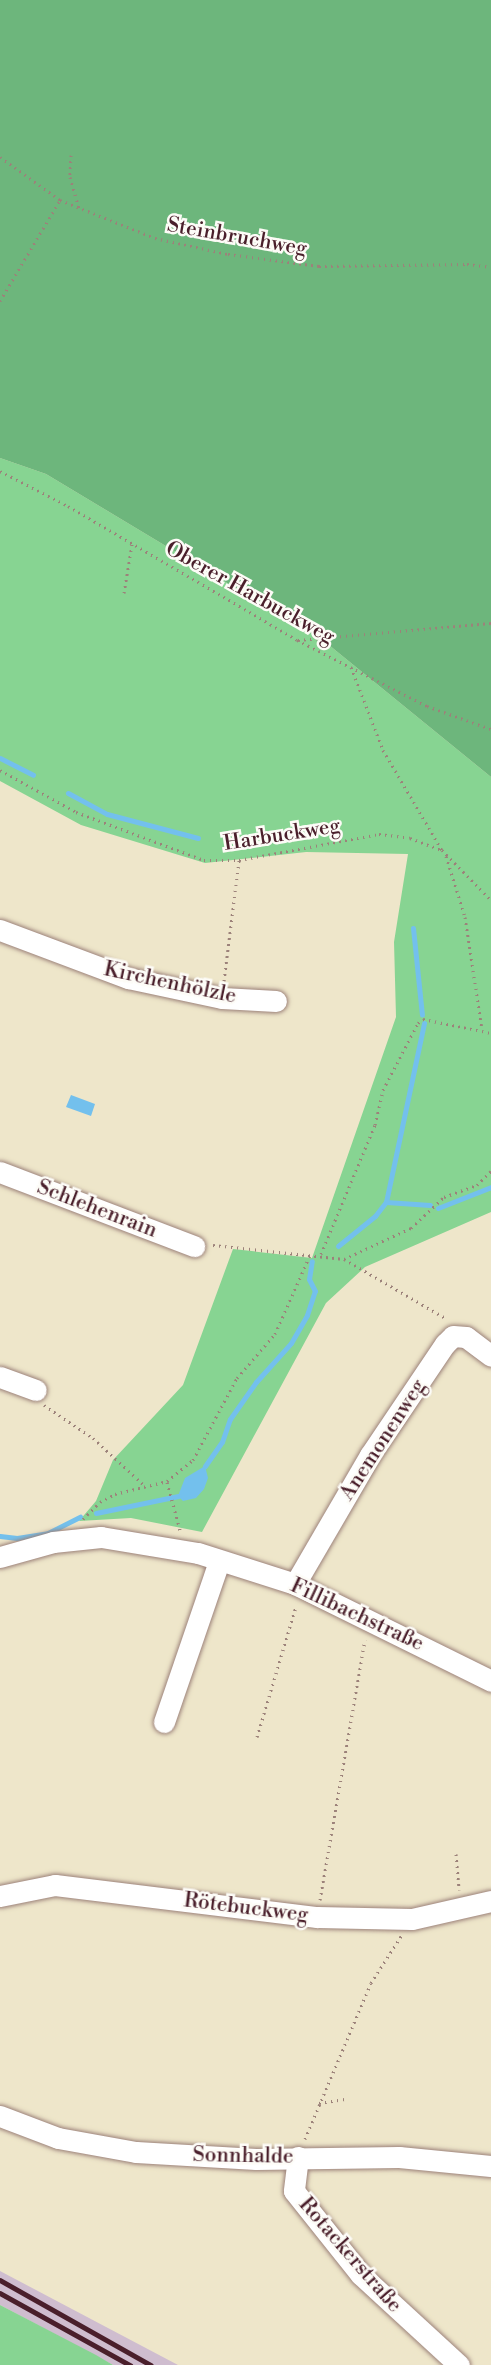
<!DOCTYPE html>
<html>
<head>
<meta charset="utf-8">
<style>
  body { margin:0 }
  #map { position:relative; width:491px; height:2365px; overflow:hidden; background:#eee6ca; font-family:"Libre Bodoni",serif }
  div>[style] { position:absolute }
  .industrial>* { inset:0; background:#cfbdcf }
  .green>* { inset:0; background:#87d492 }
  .forest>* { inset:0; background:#6db67c }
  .water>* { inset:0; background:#73c0ed }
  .stream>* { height:5px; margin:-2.5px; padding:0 2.5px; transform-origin:2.5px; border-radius:2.5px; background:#73c0ed }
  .path>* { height:3px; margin-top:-1.5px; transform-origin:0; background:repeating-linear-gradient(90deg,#9c827a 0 1.5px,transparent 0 6px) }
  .roads { filter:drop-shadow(0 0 2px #9c827a) drop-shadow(0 0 2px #9c827a) }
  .minor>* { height:21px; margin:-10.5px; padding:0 10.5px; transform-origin:10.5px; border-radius:10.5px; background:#fff }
  .rail>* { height:4.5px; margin:-2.25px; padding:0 2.25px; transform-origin:2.25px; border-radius:2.25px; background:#4a1f2b }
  span { translate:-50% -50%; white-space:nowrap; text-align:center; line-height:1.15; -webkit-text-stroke:5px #fdfcf7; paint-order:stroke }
  .street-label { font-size:21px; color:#4a1f2b }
</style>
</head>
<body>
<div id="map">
  <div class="industrial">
    <div style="clip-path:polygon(0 2271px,178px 2365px,113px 2365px,0 2305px)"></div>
  </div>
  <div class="green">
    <div style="clip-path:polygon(0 458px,46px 474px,324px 641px,491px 777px,491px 1212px,365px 1267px,326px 1303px,202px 1532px,131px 1518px,79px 1521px,96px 1501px,113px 1460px,183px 1385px,233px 1249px,312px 1258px,396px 1017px,394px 942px,408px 854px,306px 852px,205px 863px,81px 825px,0 781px)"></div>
    <div style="clip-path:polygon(0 2305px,96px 2355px,113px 2365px,0 2365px)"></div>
  </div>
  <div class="forest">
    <div style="clip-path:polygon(0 0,491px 0,491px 777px,324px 641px,46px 474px,0 458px)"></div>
  </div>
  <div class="water">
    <div style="clip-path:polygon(71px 1095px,95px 1104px,91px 1116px,66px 1107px)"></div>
    <div style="clip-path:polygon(205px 1466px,208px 1478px,204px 1489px,196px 1498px,183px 1501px,178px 1496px,185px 1478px)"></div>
  </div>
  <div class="stream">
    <div style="left:0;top:758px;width:37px;rotate:27deg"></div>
    <div style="left:68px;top:793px;width:44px;rotate:28.3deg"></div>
    <div style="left:107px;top:814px;width:94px;rotate:14.8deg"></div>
    <div style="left:413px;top:928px;width:87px;rotate:84.1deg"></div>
    <div style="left:386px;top:1202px;width:44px;rotate:3.9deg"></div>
    <div style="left:438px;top:1208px;width:57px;rotate:-21.6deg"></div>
    <div style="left:338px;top:1246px;width:48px;rotate:-39deg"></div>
    <div style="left:375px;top:1216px;width:18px;rotate:-52deg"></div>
    <div style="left:386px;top:1202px;width:183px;rotate:-78deg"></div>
    <div style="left:205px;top:1466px;width:29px;rotate:-55deg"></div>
    <div style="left:222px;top:1442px;width:24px;rotate:-71deg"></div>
    <div style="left:230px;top:1419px;width:45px;rotate:-54.9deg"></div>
    <div style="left:256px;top:1382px;width:52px;rotate:-48.1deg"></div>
    <div style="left:291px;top:1343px;width:32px;rotate:-60deg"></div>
    <div style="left:307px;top:1315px;width:25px;rotate:-72deg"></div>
    <div style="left:315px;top:1291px;width:13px;rotate:-117deg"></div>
    <div style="left:309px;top:1279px;width:18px;rotate:-81deg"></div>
    <div style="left:96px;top:1513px;width:84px;rotate:-11.7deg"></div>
    <div style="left:0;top:1536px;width:17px;rotate:7deg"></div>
    <div style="left:17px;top:1538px;width:31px;rotate:-9deg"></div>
    <div style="left:48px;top:1533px;width:36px;rotate:-27deg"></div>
  </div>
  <div class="path">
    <div style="left:71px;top:155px;width:22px;rotate:93deg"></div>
    <div style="left:70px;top:177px;width:33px;rotate:74deg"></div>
    <div style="left:0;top:157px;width:74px;rotate:35.6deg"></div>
    <div style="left:60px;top:200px;width:102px;rotate:21.8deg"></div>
    <div style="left:155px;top:238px;width:75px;rotate:12.4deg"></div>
    <div style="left:228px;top:254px;width:92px;rotate:7.5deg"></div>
    <div style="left:319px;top:266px;width:148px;rotate:-0.8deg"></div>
    <div style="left:467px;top:264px;width:24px;rotate:7deg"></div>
    <div style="left:0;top:301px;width:117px;rotate:-59.3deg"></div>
    <div style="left:0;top:471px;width:76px;rotate:27.2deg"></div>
    <div style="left:68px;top:506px;width:265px;rotate:30.3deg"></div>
    <div style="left:297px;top:640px;width:146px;rotate:26.9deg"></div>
    <div style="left:427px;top:706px;width:68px;rotate:19.8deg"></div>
    <div style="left:124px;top:593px;width:50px;rotate:-80.7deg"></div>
    <div style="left:298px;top:640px;width:194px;rotate:-5deg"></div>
    <div style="left:351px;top:667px;width:89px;rotate:68.9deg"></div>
    <div style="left:383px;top:750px;width:116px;rotate:59.5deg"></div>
    <div style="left:0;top:770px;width:87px;rotate:28.9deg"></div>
    <div style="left:76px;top:812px;width:137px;rotate:20.6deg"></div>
    <div style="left:204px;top:860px;width:35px"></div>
    <div style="left:239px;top:860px;width:142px;rotate:-10.5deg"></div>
    <div style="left:379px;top:834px;width:31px;rotate:7deg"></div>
    <div style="left:410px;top:838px;width:34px;rotate:21deg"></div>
    <div style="left:442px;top:850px;width:70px;rotate:45.6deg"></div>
    <div style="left:446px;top:856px;width:64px;rotate:72.7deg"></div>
    <div style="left:465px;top:917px;width:113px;rotate:81.4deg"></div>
    <div style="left:224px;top:981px;width:122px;rotate:-82.9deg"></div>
    <div style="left:213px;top:1245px;width:132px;rotate:6.1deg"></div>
    <div style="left:344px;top:1259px;width:119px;rotate:30.2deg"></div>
    <div style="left:321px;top:1254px;width:140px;rotate:-67.3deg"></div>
    <div style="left:375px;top:1125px;width:36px;rotate:-77deg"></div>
    <div style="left:383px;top:1090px;width:76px;rotate:-62.4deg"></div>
    <div style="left:418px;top:1023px;width:6px;rotate:-39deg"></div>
    <div style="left:423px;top:1019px;width:69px;rotate:11.6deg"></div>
    <div style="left:344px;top:1259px;width:74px;rotate:-24.8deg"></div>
    <div style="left:411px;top:1228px;width:45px;rotate:-43.2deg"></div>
    <div style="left:444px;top:1197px;width:35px;rotate:-20deg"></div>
    <div style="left:477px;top:1185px;width:20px;rotate:-45deg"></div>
    <div style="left:44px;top:1405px;width:59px;rotate:34deg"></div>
    <div style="left:93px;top:1438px;width:71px;rotate:42.7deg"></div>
    <div style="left:167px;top:1482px;width:50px;rotate:74.8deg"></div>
    <div style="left:83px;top:1519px;width:24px;rotate:-45deg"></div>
    <div style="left:100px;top:1502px;width:17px;rotate:-28deg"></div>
    <div style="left:115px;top:1494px;width:54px;rotate:-14deg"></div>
    <div style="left:167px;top:1481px;width:33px;rotate:-39deg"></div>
    <div style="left:193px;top:1460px;width:93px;rotate:-61.8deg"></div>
    <div style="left:237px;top:1378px;width:58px;rotate:-49.2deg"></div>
    <div style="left:275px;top:1334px;width:86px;rotate:-66.1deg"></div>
    <div style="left:257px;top:1737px;width:137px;rotate:-73.4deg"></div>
    <div style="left:456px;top:1854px;width:36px;rotate:85deg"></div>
    <div style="left:320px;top:1900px;width:264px;rotate:-80.2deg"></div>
    <div style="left:319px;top:2103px;width:26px;rotate:-9deg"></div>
    <div style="left:305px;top:2139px;width:169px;rotate:-67.1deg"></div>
    <div style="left:371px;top:1983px;width:56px;rotate:-57.4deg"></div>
  </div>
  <div class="roads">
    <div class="minor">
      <div style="left:0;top:930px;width:137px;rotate:20.6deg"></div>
      <div style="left:128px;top:978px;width:96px;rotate:12deg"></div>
      <div style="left:222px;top:998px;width:54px;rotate:3.2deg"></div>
      <div style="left:0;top:1172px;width:208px;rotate:20.9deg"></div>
      <div style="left:0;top:1377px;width:38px;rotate:20deg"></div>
      <div style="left:0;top:1557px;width:55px;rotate:-15.8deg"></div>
      <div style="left:53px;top:1542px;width:48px;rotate:-5.9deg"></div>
      <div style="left:101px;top:1537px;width:98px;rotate:9.4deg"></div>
      <div style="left:198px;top:1553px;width:102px;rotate:17.7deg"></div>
      <div style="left:295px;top:1584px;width:219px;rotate:26.3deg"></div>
      <div style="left:295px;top:1584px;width:149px;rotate:-59.8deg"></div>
      <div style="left:370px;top:1455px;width:134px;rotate:-56deg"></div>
      <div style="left:445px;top:1344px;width:11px;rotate:-45deg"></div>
      <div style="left:453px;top:1336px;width:13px;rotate:4deg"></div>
      <div style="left:466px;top:1337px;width:31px;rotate:37deg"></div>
      <div style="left:164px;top:1722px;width:170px;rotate:-71.1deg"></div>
      <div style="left:0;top:1896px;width:56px;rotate:-11.3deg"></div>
      <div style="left:55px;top:1885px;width:264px;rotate:7deg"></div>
      <div style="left:317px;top:1917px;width:95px;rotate:1.2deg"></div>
      <div style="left:412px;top:1919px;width:81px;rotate:-12.8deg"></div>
      <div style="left:0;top:2116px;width:62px;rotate:20.8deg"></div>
      <div style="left:58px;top:2138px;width:79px;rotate:10.2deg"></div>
      <div style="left:136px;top:2152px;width:120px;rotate:3.3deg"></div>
      <div style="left:256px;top:2159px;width:143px;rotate:-0.8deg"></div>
      <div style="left:399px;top:2157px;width:92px;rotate:5.6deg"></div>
      <div style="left:298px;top:2157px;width:34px;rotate:97deg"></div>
      <div style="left:294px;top:2191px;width:107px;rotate:51.4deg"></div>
      <div style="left:361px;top:2275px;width:133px;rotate:42.6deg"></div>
    </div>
  </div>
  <div class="rail">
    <div style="left:0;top:2280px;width:173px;rotate:29.4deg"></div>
    <div style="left:0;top:2293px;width:149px;rotate:29deg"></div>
  </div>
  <div class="street-label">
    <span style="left:237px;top:237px;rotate:10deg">Steinbruchweg</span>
    <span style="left:250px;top:593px;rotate:29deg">Oberer Harbuckweg</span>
    <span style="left:282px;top:835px;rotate:-9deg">Harbuckweg</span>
    <span style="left:170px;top:983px;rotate:12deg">Kirchenhölzle</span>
    <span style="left:97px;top:1209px;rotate:21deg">Schlehenrain</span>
    <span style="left:383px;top:1440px;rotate:-57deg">Anemonenweg</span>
    <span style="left:357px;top:1615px;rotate:25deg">Fillibachstraße</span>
    <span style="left:246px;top:1908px;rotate:7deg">Rötebuckweg</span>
    <span style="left:243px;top:2156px;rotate:1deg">Sonnhalde</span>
    <span style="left:350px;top:2255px;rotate:49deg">Rotackerstraße</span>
  </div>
</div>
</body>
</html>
